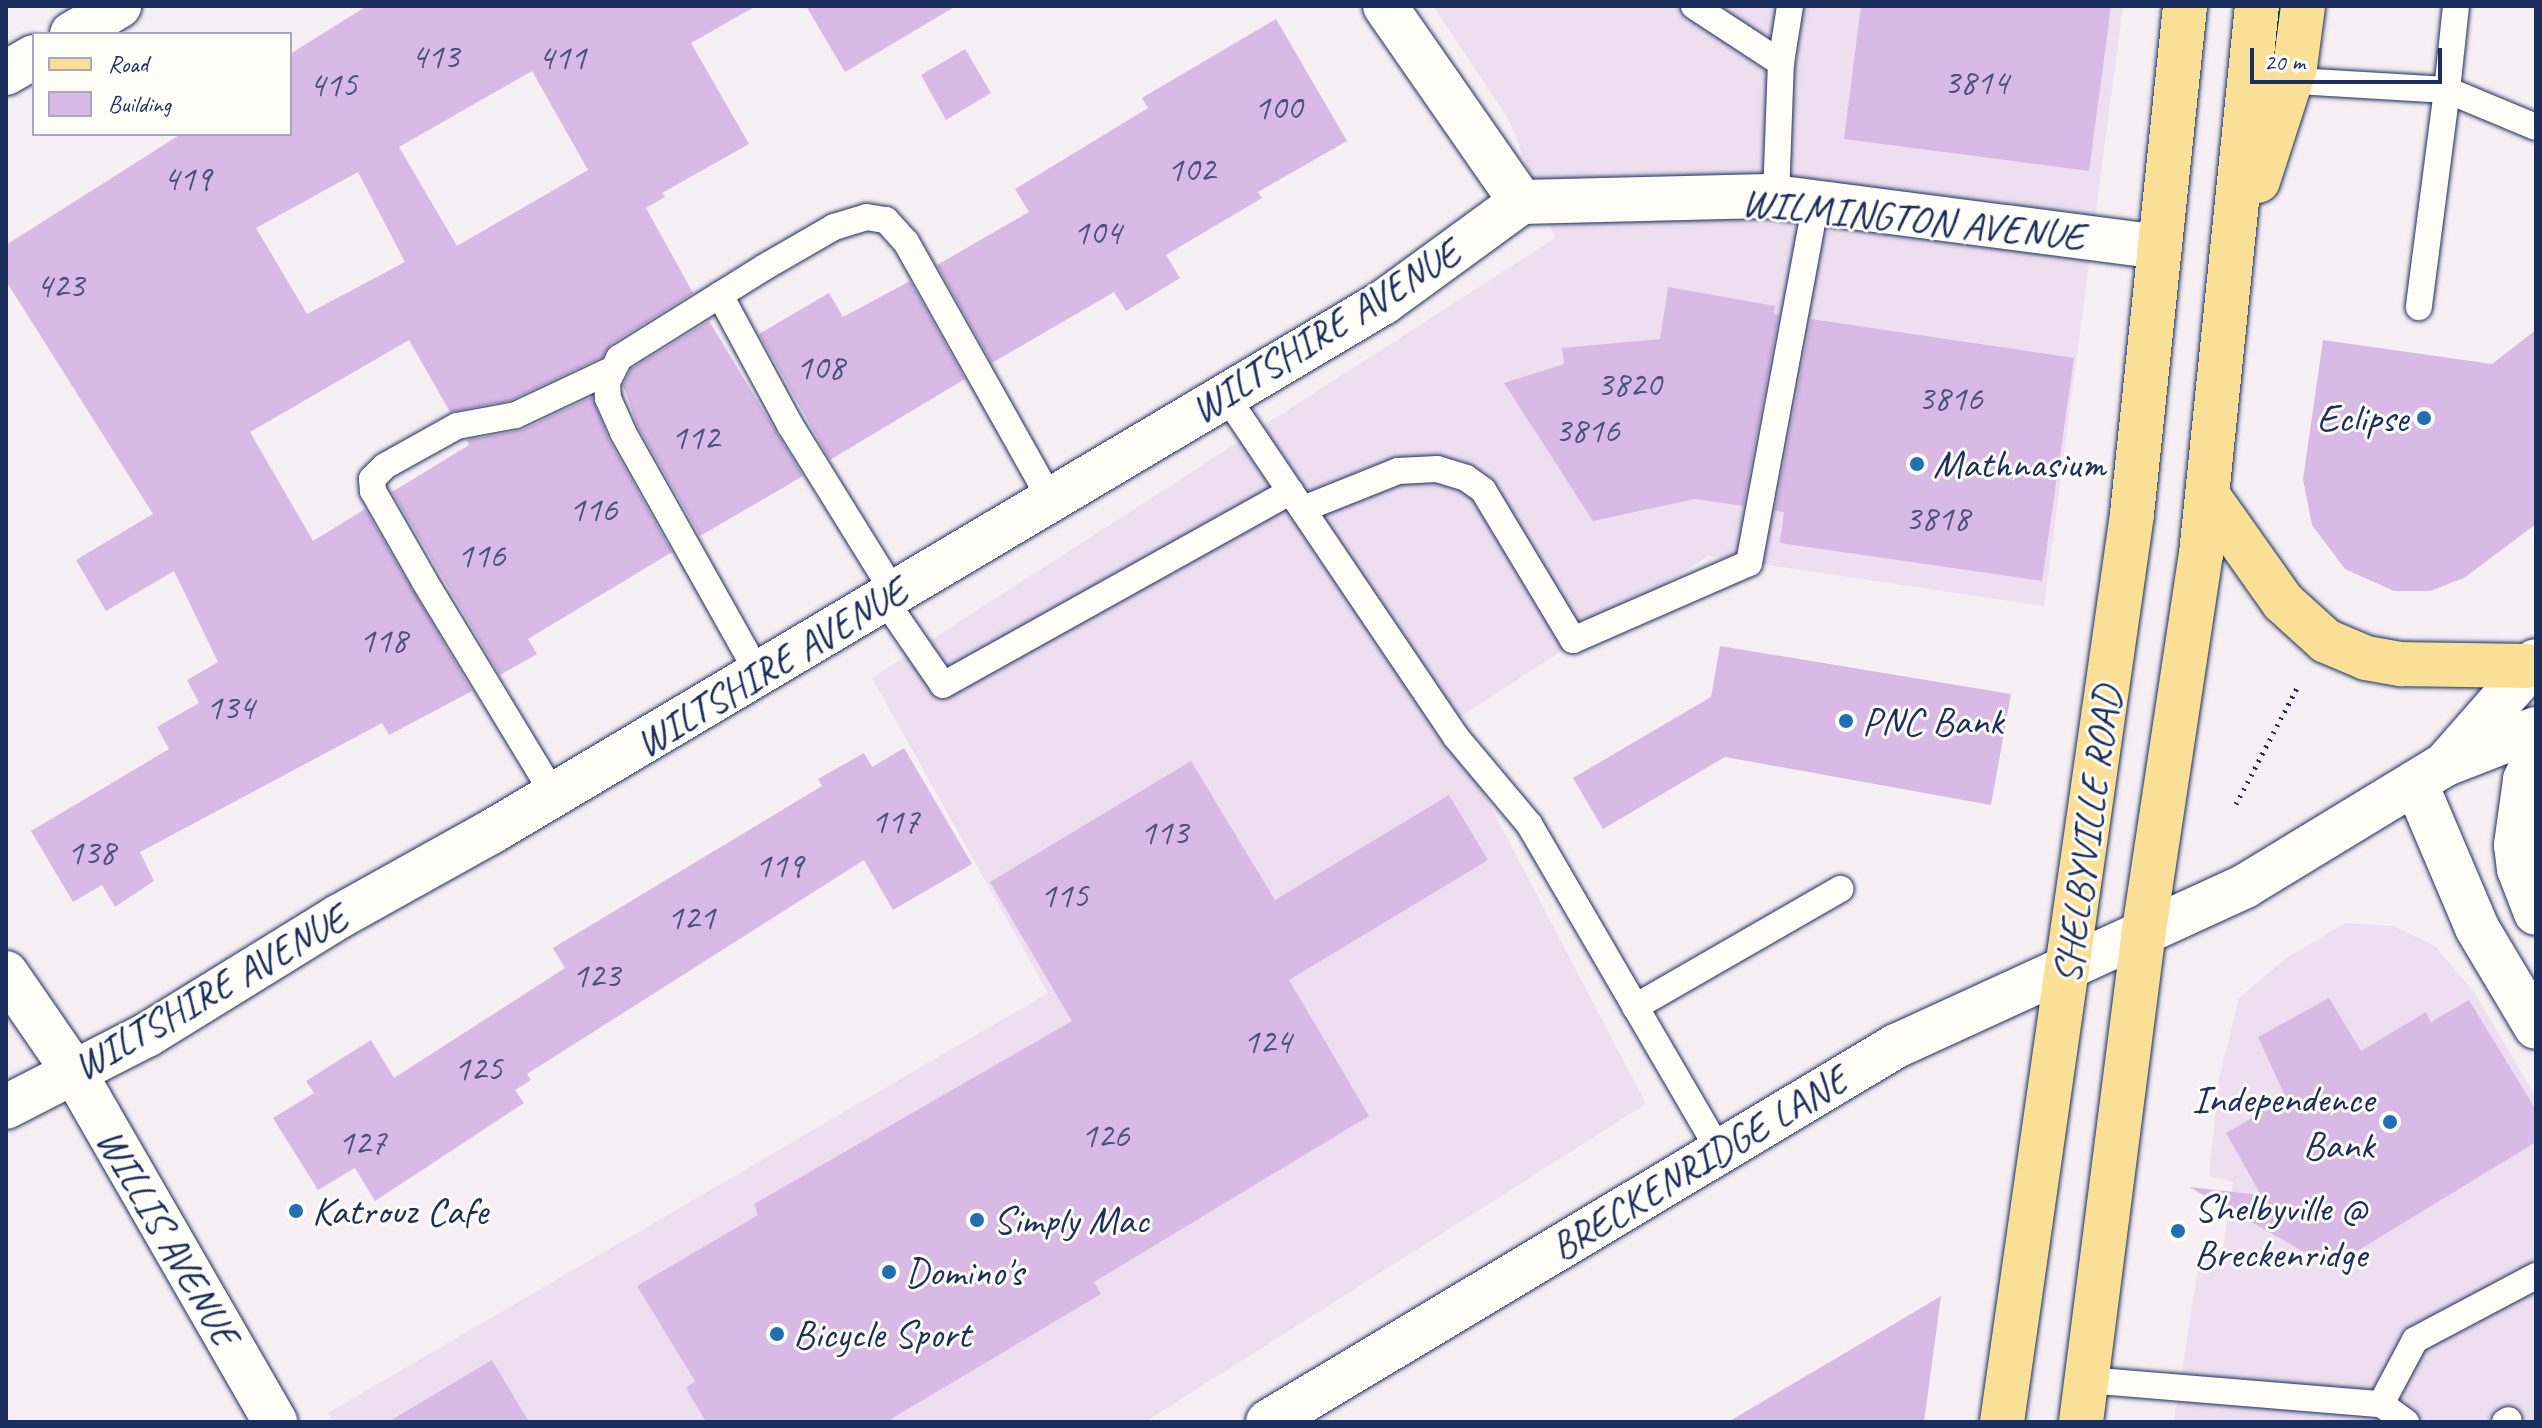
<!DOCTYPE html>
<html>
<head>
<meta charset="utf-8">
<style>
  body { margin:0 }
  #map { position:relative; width:2542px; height:1428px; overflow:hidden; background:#f6eff4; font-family:Caveat,sans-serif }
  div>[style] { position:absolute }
  .built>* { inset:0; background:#eddff0 }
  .building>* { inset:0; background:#d9b9e6 }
  .path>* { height:5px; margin-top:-2.5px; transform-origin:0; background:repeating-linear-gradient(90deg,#1b2f5e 0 2px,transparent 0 8px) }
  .roads { filter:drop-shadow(0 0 2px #1b2f5e) drop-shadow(0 0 2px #1b2f5e) }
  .lane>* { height:26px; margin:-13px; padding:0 13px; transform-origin:13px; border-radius:13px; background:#fdfcf7 }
  .street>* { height:44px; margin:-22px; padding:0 22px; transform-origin:22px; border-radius:22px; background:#fdfcf7 }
  .secondary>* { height:44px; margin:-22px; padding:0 22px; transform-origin:22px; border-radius:22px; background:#fdfcf7 }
  .primary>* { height:44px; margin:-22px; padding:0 22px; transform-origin:22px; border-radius:22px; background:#fadf96 }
  .dots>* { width:22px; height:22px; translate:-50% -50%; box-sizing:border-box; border:4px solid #fdfcf7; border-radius:50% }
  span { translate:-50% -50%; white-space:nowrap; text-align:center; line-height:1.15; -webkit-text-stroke:6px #fdfcf7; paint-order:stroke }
  .number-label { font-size:36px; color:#4a5280 }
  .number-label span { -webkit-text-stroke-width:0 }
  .street-label { font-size:40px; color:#1b2f5e }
  .poi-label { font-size:40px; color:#1b2f5e }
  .right { translate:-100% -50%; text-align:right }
  .left { translate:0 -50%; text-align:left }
  .frame { position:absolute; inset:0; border:8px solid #1b2f5e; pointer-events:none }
  .legend { position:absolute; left:32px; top:32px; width:260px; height:104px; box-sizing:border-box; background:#fdfcf7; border:2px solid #a3aaba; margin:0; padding:10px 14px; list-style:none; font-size:24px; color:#1b2f5e }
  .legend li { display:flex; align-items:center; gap:16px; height:40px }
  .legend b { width:40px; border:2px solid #a3aaba }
  .scale { position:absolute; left:2250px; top:48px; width:192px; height:36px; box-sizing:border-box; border:4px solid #1b2f5e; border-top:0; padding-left:10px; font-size:24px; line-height:28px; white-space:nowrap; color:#1b2f5e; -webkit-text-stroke:6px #fdfcf7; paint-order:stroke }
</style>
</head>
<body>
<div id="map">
  <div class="built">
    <div style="clip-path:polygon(1433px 6px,2123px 6px,2044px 606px,1708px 556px,1448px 725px,1646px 1104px,1145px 1422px,334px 1422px,328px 1413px,1048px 993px,872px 678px,1555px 238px,1509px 120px)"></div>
    <div style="clip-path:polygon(2345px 923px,2393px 926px,2435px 946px,2474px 992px,2536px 1097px,2536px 1422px,2174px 1422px,2201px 1249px,2223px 1250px,2233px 1182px,2209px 1176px,2219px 1079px,2239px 998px,2285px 959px)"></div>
  </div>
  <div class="building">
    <div style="clip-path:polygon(evenodd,367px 6px,756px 6px,691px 43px,749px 144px,662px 193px,665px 197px,646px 208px,693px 293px,611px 344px,602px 357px,511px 400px,450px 412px,409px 340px,250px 432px,313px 541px,365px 509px,472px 691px,389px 735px,382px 723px,140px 852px,154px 881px,115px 907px,102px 885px,73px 902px,31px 831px,169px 749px,157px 727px,199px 703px,187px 680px,218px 662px,174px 571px,106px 611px,76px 560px,153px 514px,6px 281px,6px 245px,181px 134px,290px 134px,290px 54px,367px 6px,532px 71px,588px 170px,457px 246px,399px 147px,532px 71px,367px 6px,358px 172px,405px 262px,307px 314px,256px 228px,358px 172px)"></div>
    <div style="clip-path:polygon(806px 6px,956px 6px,845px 72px)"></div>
    <div style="clip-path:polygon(1861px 6px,2111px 6px,2089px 171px,1844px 139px)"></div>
    <div style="clip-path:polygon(1276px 19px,1347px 141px,1258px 192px,1262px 198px,1166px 255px,1180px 278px,1126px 311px,1114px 292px,992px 363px,937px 265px,1029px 212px,1015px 189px,1148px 108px,1142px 98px)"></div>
    <div style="clip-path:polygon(965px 49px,991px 93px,946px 120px,921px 75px)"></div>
    <div style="clip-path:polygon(910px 281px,965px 379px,830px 460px,759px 334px,829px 293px,843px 317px)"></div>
    <div style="clip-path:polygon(1668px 287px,1775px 306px,1774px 314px,1779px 315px,1743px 506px,1695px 499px,1593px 521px,1504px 383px,1564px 364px,1562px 348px,1660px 339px)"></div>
    <div style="clip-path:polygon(1811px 319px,2074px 358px,2042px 581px,1780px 543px,1784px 512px,1775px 511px)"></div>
    <div style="clip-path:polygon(709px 321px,803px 476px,700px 536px,637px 425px,623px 385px,631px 369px)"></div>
    <div style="clip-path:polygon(2536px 330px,2536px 524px,2464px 578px,2430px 591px,2394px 591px,2345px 569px,2312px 525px,2303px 479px,2323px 340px,2492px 364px)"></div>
    <div style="clip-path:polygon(592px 397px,609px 440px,672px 552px,528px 639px,537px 654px,500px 675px,392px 492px,469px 445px,467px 440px,522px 430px)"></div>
    <div style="clip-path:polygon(1720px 646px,2011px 694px,1991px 805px,1725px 757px,1603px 829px,1573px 778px,1711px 697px)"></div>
    <div style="clip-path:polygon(904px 748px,972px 864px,893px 910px,864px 860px,527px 1074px,531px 1080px,515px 1090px,524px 1103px,375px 1201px,355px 1168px,318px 1190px,273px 1118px,314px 1093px,306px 1081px,371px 1040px,394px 1078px,565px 968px,553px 948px,822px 786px,818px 779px,864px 753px,872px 767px)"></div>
    <div style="clip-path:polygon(1191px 761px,1275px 900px,1449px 795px,1488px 860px,1289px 980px,1369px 1116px,1094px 1282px,1101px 1294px,886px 1422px,706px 1422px,686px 1388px,695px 1381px,637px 1286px,758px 1215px,754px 1204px,1072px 1021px,990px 882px)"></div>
    <div style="clip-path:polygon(2329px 998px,2361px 1051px,2426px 1012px,2431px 1022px,2469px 1000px,2536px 1110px,2536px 1142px,2331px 1267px,2189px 1187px,2261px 1195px,2226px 1133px,2286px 1098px,2258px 1037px)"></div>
    <div style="clip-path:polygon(1941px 1296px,1924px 1422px,1728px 1422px,1889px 1327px)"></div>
    <div style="clip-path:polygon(492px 1360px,529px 1422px,388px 1422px)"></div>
  </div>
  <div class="path">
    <div style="left:2236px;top:804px;width:131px;rotate:-62.3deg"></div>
  </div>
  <div class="roads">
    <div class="lane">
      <div style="left:1694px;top:6px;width:104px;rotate:33.2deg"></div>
      <div style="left:2456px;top:6px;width:84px;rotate:96.1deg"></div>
      <div style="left:2447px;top:90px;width:96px;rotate:22.6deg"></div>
      <div style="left:2280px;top:80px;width:167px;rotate:3.4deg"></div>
      <div style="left:2447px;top:90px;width:219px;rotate:97.4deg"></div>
      <div style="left:1776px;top:197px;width:134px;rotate:-87.9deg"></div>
      <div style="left:1781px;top:63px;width:58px;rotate:-81deg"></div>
      <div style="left:720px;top:295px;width:148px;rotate:61.7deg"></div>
      <div style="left:790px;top:425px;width:198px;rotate:58.2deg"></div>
      <div style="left:1226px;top:396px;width:411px;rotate:56deg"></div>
      <div style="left:1456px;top:737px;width:114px;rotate:50deg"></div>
      <div style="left:1529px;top:824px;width:377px;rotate:59.8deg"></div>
      <div style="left:1303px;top:509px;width:102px;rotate:-21.8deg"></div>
      <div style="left:1398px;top:471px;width:39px;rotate:-3deg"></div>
      <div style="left:1437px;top:469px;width:30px;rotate:17deg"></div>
      <div style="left:1466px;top:478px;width:21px;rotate:35deg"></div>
      <div style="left:1483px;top:490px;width:175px;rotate:59deg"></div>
      <div style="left:1573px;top:640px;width:192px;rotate:-23.6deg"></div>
      <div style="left:1749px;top:563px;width:366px;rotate:-79.5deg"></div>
      <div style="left:884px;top:599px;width:104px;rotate:55.5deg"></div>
      <div style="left:943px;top:685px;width:398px;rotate:-29.1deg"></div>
      <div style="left:758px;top:673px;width:276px;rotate:-119.3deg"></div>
      <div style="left:623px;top:432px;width:37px;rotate:-114deg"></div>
      <div style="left:608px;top:398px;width:16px;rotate:-94deg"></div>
      <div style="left:607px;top:382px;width:27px;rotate:-63deg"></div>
      <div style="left:619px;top:358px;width:170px;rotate:-32deg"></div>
      <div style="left:763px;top:268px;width:82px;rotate:-30deg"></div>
      <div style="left:834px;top:227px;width:34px;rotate:-17deg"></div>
      <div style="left:866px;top:217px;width:20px;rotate:9deg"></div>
      <div style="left:886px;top:220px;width:30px;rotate:48deg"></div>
      <div style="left:906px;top:242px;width:296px;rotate:60.7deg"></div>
      <div style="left:554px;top:795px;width:251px;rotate:-121.2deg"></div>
      <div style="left:424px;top:580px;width:103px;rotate:-119.8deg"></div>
      <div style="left:373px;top:491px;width:12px;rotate:-95deg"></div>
      <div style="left:372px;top:479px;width:18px;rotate:-45deg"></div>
      <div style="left:385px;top:466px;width:82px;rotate:-29.1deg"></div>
      <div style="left:457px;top:426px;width:60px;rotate:-10.6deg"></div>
      <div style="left:516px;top:415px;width:103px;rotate:-25.3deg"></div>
      <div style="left:1635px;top:1007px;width:237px;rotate:-29.9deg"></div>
      <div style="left:2086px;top:1380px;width:296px;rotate:4.7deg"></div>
      <div style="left:2381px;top:1404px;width:31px;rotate:36deg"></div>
      <div style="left:2381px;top:1404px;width:72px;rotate:-62deg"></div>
      <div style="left:2415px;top:1340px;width:137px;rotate:-27.9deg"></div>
      <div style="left:2505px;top:1422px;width:4px;rotate:-27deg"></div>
    </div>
    <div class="street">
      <div style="left:1385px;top:6px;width:239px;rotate:55.2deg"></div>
      <div style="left:1521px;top:202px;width:246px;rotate:-1.4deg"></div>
      <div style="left:1767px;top:196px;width:396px;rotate:7.4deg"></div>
      <div style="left:72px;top:34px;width:55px;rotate:-30.8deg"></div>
      <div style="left:6px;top:73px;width:32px;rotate:-30deg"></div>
      <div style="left:6px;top:973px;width:120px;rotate:55.5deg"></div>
      <div style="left:74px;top:1072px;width:404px;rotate:60.1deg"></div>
      <div style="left:6px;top:1107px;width:158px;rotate:-27.1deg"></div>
      <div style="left:147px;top:1035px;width:225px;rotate:-31.7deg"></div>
      <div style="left:338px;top:917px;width:175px;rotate:-29.1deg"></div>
      <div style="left:491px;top:832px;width:1038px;rotate:-30.69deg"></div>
      <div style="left:1384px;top:302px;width:170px;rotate:-36.1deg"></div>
    </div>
    <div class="secondary">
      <div style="left:2536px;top:757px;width:25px;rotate:116deg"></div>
      <div style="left:2525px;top:780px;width:66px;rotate:97.9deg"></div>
      <div style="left:2516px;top:845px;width:24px;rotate:83deg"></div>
      <div style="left:2519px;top:869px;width:47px;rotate:68.9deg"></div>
      <div style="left:2448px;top:761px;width:133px;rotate:-48.7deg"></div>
      <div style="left:2416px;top:784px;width:156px;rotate:67deg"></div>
      <div style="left:2477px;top:928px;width:115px;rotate:59.2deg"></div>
      <div style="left:1268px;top:1422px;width:732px;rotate:-30.91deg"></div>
      <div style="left:1896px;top:1046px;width:384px;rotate:-24.6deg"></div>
      <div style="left:2245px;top:886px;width:235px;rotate:-31.3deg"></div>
      <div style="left:2446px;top:764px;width:97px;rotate:-21.3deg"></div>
    </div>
    <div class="primary">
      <div style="left:2258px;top:181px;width:120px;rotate:-72deg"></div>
      <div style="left:2295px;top:67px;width:62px;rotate:-82.5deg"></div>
      <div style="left:2208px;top:496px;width:130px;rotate:54.7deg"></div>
      <div style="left:2283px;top:602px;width:58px;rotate:42.2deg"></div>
      <div style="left:2326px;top:641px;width:43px;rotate:23deg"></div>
      <div style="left:2366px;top:658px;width:36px;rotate:10deg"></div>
      <div style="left:2401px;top:664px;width:126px;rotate:0.9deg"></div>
      <div style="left:2002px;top:1422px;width:917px;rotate:-81.85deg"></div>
      <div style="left:2132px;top:514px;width:511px;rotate:-84.04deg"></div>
      <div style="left:2081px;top:1422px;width:496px;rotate:-82.7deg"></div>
      <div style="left:2144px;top:930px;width:380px;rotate:-81.4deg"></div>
      <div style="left:2201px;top:554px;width:551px;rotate:-84.17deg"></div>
    </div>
  </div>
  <div class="dots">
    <div style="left:2424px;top:418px;background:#1f6fb2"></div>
    <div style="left:1917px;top:464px;background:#1f6fb2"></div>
    <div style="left:1846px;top:721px;background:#1f6fb2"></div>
    <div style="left:2390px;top:1122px;background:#1f6fb2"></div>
    <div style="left:296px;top:1211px;background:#1f6fb2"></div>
    <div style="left:977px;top:1220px;background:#1f6fb2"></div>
    <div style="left:2178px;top:1231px;background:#1f6fb2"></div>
    <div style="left:889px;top:1272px;background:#1f6fb2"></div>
    <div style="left:777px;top:1334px;background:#1f6fb2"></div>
  </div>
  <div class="number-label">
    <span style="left:435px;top:57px">413</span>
    <span style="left:562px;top:58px">411</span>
    <span style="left:1976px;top:83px">3814</span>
    <span style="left:333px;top:85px">415</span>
    <span style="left:1278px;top:108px">100</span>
    <span style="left:1191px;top:170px">102</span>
    <span style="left:187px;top:179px">419</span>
    <span style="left:1097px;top:233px">104</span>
    <span style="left:60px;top:286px">423</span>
    <span style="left:820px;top:368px">108</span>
    <span style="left:1629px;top:385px">3820</span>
    <span style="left:1950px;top:399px">3816</span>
    <span style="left:1587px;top:431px">3816</span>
    <span style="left:695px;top:438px">112</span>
    <span style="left:593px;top:510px">116</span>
    <span style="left:1937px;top:519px">3818</span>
    <span style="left:481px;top:556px">116</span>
    <span style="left:383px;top:641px">118</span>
    <span style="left:230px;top:708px">134</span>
    <span style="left:895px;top:822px">117</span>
    <span style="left:1164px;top:833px">113</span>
    <span style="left:91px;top:853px">138</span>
    <span style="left:779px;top:866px">119</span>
    <span style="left:1064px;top:896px">115</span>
    <span style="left:691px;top:918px">121</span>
    <span style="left:596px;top:976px">123</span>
    <span style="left:1267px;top:1042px">124</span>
    <span style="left:478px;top:1069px">125</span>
    <span style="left:1105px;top:1136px">126</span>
    <span style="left:362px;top:1143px">127</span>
  </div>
  <div class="street-label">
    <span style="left:1913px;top:219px;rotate:6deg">WILMINGTON AVENUE</span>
    <span style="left:1325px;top:331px;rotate:-32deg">WILTSHIRE AVENUE</span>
    <span style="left:771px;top:667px;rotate:-31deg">WILTSHIRE AVENUE</span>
    <span style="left:2087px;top:835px;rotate:-82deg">SHELBYVILLE ROAD</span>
    <span style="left:210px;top:992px;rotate:-30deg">WILTSHIRE AVENUE</span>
    <span style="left:1699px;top:1163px;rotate:-31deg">BRECKENRIDGE LANE</span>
    <span style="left:168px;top:1237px;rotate:60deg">WILLIS AVENUE</span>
  </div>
  <div class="poi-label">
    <span class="right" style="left:2408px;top:418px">Eclipse</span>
    <span class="left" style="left:1933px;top:464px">Mathnasium</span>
    <span class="left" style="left:1862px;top:721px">PNC Bank</span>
    <span class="right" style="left:2374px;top:1122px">Independence<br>Bank</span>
    <span class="left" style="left:2194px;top:1231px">Shelbyville @<br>Breckenridge</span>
    <span class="left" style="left:312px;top:1211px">Katrouz Cafe</span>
    <span class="left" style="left:993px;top:1220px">Simply Mac</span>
    <span class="left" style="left:905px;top:1272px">Domino's</span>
    <span class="left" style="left:793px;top:1334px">Bicycle Sport</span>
  </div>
  <div class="frame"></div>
  <ul class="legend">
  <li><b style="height:10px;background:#fadf96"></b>Road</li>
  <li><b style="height:22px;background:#d9b9e6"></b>Building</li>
  </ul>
  <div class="scale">20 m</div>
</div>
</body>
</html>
